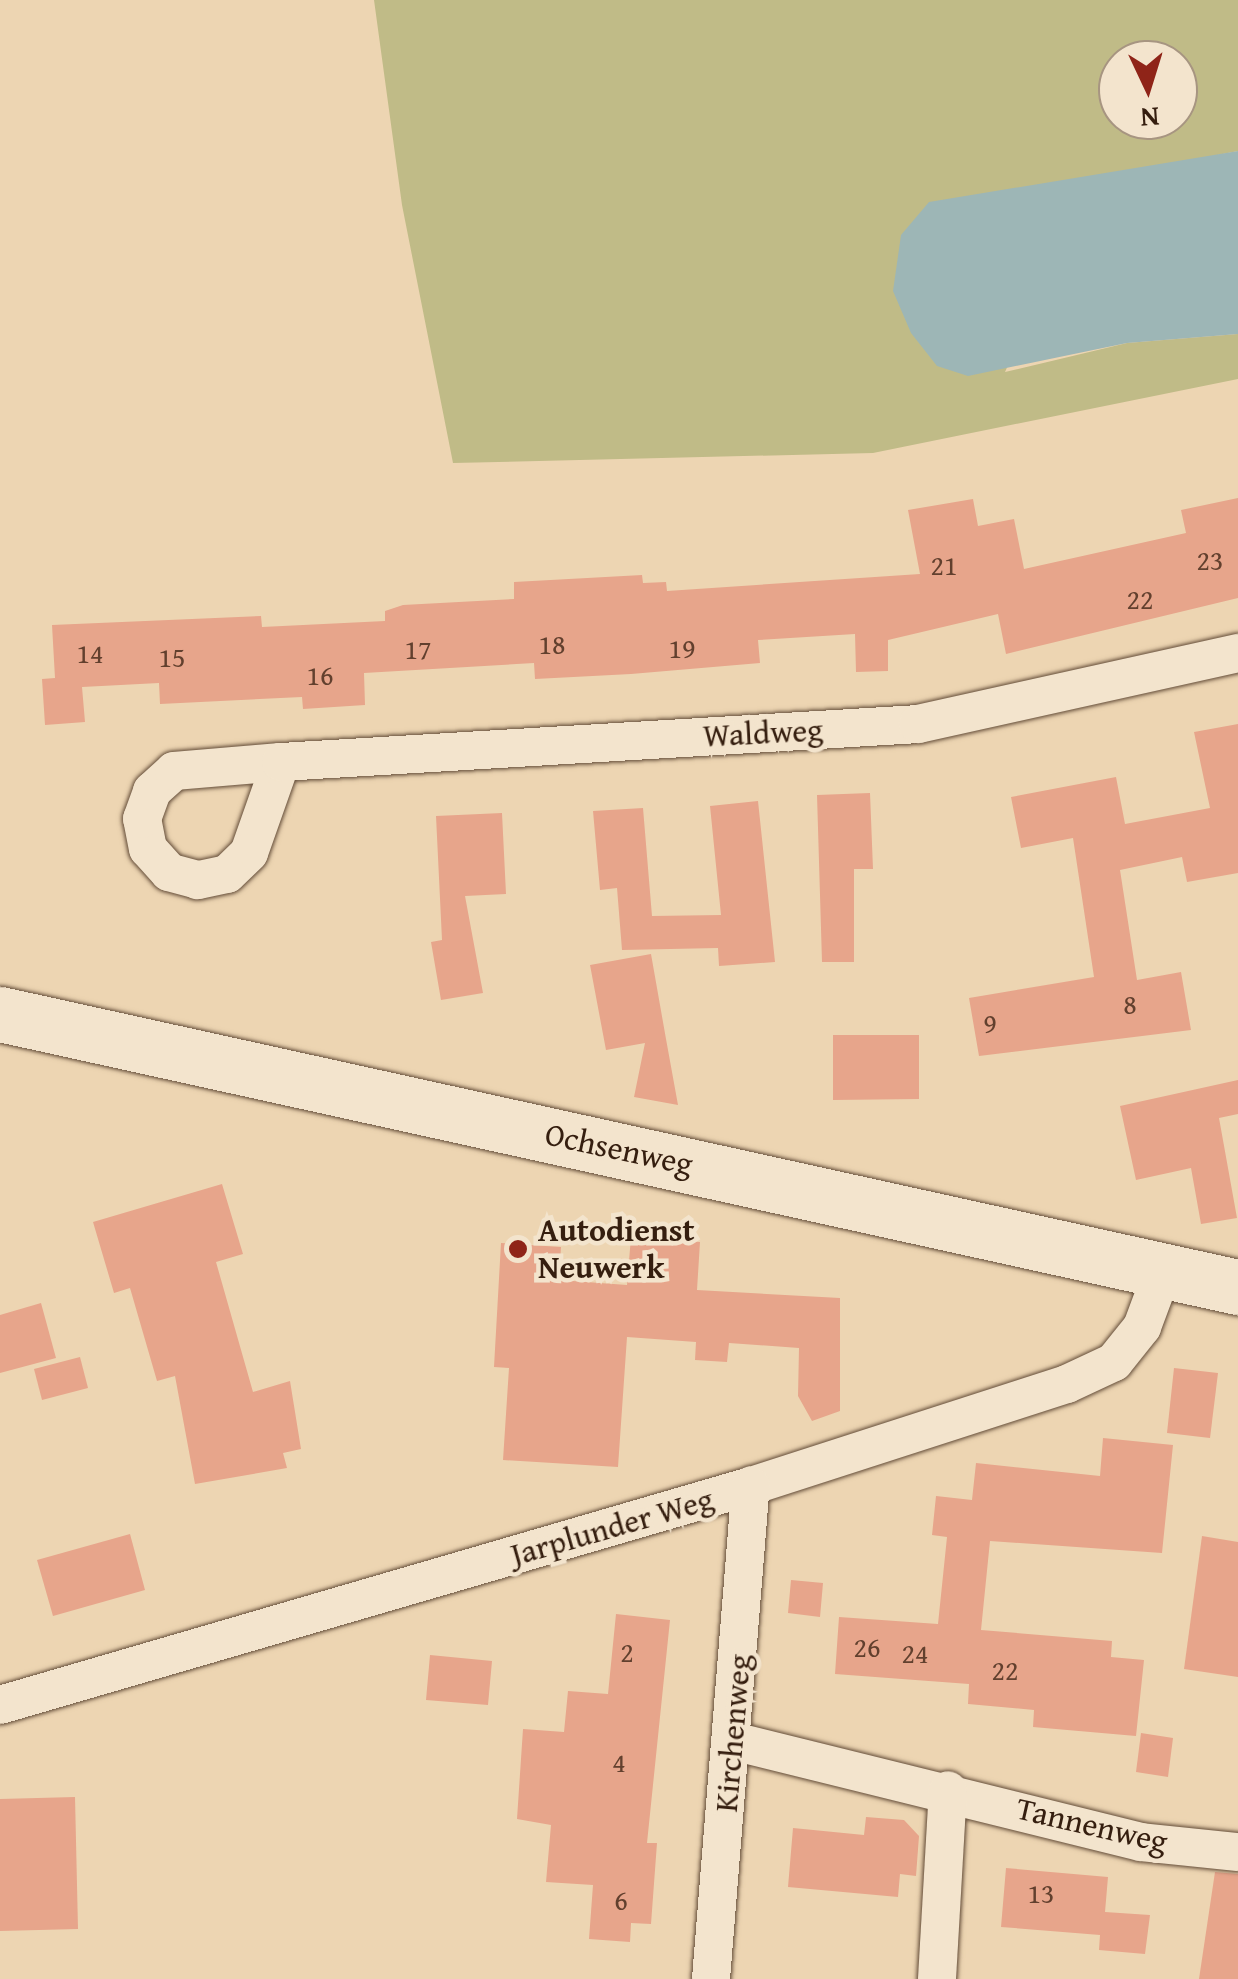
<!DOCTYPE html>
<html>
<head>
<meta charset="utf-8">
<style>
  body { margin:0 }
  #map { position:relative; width:1238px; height:1979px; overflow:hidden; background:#edd5b2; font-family:"Gentium Book Plus",serif }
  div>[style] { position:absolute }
  .green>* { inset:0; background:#c0bb87 }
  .water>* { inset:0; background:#9db6b6 }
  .building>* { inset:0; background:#e7a58b }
  .roads { filter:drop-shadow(0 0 2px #634c38) drop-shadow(0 0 2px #634c38) }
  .street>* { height:38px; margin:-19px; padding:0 19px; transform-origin:19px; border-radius:19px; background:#f3e4cd }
  .secondary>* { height:55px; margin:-27.5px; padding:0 27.5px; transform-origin:27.5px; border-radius:27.5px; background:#f3e4cd }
  .dots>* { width:28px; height:28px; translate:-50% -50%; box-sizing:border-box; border:5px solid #f3e4cd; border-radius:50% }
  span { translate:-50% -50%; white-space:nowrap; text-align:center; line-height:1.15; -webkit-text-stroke:9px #f3e4cd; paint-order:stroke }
  .number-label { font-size:28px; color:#62402e }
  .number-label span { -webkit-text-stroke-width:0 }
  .street-label { font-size:32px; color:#351e0f }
  .poi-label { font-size:32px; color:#351e0f; font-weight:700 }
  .left { translate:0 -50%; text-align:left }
  .north { position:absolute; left:1098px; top:40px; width:100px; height:100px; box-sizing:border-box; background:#f3e4cd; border:2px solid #a79581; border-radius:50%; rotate:176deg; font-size:28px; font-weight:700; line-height:40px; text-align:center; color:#351e0f }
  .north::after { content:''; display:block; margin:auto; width:35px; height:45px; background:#8f2418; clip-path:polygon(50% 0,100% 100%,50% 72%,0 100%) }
</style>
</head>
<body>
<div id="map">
  <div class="green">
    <div style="clip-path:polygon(evenodd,374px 0,1238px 0,1238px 151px,1091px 180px,1005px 372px,1127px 343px,1238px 334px,1238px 379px,873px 453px,453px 463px,402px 205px,374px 0,1118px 60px,1178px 60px,1178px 120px,1118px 120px,1118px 60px)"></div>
  </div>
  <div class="water">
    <div style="clip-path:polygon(1238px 151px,1238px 334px,1127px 343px,968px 376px,937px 366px,911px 333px,893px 291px,901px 235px,929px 202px)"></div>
  </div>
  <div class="building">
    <div style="clip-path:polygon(1238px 498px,1238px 598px,1006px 654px,998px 614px,888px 640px,888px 671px,856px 672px,855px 634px,758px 640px,760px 663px,631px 674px,535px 679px,534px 663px,364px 673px,365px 705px,303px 709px,302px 697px,160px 704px,159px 683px,82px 687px,85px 722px,45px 725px,42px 679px,55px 678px,52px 625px,261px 616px,262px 627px,385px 621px,385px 611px,403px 605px,514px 599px,514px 582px,642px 575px,643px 583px,666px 582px,667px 591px,920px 574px,908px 510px,973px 499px,978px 526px,1014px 519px,1024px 569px,1186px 533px,1181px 510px)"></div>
    <div style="clip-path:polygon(1238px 724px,1238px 873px,1187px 882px,1182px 857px,1120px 870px,1137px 980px,1181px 972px,1191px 1030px,979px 1056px,969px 998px,1094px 977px,1073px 838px,1021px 848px,1011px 797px,1116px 777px,1125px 824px,1210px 808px,1194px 732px)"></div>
    <div style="clip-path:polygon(870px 793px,873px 869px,854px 869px,854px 962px,822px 962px,817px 795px)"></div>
    <div style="clip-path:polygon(758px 801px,775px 962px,719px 966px,718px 948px,622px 950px,617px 888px,600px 890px,593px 811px,643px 808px,652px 916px,721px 915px,710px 806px)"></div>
    <div style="clip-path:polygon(502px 813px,506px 894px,465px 896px,483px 993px,441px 1000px,431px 942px,442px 940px,436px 816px)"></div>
    <div style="clip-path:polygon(651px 954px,666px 1039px,678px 1105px,634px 1097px,645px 1043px,606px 1050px,590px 965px)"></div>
    <div style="clip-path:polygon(833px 1035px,919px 1035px,919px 1099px,833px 1100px)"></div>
    <div style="clip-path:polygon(1238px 1080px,1238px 1114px,1219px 1118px,1237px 1218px,1201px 1224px,1191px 1168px,1136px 1180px,1120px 1106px)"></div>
    <div style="clip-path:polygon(222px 1184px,243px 1254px,216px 1262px,253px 1392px,290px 1381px,301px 1449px,283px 1453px,287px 1468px,195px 1484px,175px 1376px,157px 1381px,130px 1288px,114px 1293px,93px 1222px)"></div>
    <div style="clip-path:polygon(631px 1237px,700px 1242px,697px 1290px,840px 1298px,840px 1411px,812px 1421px,798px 1396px,799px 1348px,729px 1343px,727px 1362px,695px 1360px,696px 1342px,627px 1337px,618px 1467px,503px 1460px,509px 1368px,494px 1367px,501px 1243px,561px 1247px,559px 1280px,627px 1285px)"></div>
    <div style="clip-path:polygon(41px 1303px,56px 1358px,0 1373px,0 1315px)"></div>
    <div style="clip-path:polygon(80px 1357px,88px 1388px,42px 1400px,34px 1369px)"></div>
    <div style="clip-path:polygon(1174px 1368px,1218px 1373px,1210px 1438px,1167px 1433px)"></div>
    <div style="clip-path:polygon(1103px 1438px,1173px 1445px,1162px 1553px,990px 1541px,981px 1630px,1112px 1641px,1111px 1657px,1144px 1660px,1136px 1736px,1033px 1727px,1034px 1710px,968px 1704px,969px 1684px,835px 1674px,839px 1617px,938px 1624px,947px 1537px,932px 1535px,936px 1496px,972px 1500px,976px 1463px,1100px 1476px)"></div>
    <div style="clip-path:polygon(130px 1534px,145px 1590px,53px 1616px,37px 1560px)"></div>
    <div style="clip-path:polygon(1202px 1536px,1238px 1542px,1238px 1677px,1184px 1669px)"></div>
    <div style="clip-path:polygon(791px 1580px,823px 1583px,820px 1617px,788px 1613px)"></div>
    <div style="clip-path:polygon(616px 1614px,670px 1620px,647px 1843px,657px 1843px,651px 1924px,631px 1923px,630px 1942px,589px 1939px,593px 1885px,546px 1882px,551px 1825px,517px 1819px,523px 1729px,564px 1732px,568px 1691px,608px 1694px)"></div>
    <div style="clip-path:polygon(430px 1655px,492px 1661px,488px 1705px,426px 1700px)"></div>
    <div style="clip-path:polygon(1141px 1733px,1173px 1738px,1168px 1777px,1136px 1772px)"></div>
    <div style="clip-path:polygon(75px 1797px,78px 1929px,0 1931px,0 1799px)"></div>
    <div style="clip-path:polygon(866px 1817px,904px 1820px,919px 1836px,916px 1876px,900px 1874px,898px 1897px,788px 1887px,793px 1828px,864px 1835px)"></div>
    <div style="clip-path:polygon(1006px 1868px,1108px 1877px,1105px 1912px,1150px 1915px,1145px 1954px,1099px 1950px,1100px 1935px,1001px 1927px)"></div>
    <div style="clip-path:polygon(1215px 1872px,1238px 1874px,1238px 1979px,1199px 1979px)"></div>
  </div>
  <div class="roads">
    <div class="street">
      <div style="left:281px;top:762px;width:96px;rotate:109.4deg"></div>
      <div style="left:249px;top:853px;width:30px;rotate:136deg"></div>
      <div style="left:227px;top:874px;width:30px;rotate:168deg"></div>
      <div style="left:198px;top:880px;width:30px;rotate:-165deg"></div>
      <div style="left:169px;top:872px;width:31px;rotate:-132deg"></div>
      <div style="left:148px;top:849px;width:31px;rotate:-101deg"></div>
      <div style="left:142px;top:819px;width:30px;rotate:-70deg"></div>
      <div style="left:152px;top:791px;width:30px;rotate:-42deg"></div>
      <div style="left:174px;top:771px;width:107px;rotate:-4.8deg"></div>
      <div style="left:281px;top:762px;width:638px;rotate:-3.41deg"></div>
      <div style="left:918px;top:724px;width:328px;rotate:-12.5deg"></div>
      <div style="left:0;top:1705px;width:782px;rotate:-16.26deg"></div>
      <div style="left:751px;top:1486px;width:332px;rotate:-17.9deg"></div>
      <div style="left:1067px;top:1384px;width:52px;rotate:-25.1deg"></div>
      <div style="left:1114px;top:1362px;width:45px;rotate:-51.3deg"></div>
      <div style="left:1142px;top:1327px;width:63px;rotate:-69.6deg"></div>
      <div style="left:733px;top:1741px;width:420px;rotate:13.9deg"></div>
      <div style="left:1141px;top:1842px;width:98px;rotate:5.9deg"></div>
      <div style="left:711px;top:1979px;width:495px;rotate:-85.4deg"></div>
      <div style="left:937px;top:1979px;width:189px;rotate:-86.7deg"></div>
    </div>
    <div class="secondary">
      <div style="left:0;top:1014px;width:1268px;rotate:12.44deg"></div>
    </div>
  </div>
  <div class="dots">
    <div style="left:518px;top:1249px;background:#8f2418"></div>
  </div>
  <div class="number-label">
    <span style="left:1210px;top:560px">23</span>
    <span style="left:944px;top:565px">21</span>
    <span style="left:1140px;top:599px">22</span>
    <span style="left:552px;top:644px">18</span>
    <span style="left:682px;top:648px">19</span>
    <span style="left:418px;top:649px">17</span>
    <span style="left:90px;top:653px">14</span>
    <span style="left:172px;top:657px">15</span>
    <span style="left:320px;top:675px">16</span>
    <span style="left:1130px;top:1004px">8</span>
    <span style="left:990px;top:1023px">9</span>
    <span style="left:867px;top:1647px">26</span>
    <span style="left:627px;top:1652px">2</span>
    <span style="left:915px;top:1653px">24</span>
    <span style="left:1005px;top:1670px">22</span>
    <span style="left:619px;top:1762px">4</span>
    <span style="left:1041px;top:1893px">13</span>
    <span style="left:621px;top:1900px">6</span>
  </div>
  <div class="street-label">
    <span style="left:763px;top:733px;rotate:-3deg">Waldweg</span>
    <span style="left:619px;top:1149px;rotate:12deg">Ochsenweg</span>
    <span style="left:612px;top:1527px;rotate:-16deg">Jarplunder Weg</span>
    <span style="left:733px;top:1733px;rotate:-85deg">Kirchenweg</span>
    <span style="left:1092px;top:1825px;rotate:13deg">Tannenweg</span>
  </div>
  <div class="poi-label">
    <span class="left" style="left:538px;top:1249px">Autodienst<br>Neuwerk</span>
  </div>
  <div class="north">N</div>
</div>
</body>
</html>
